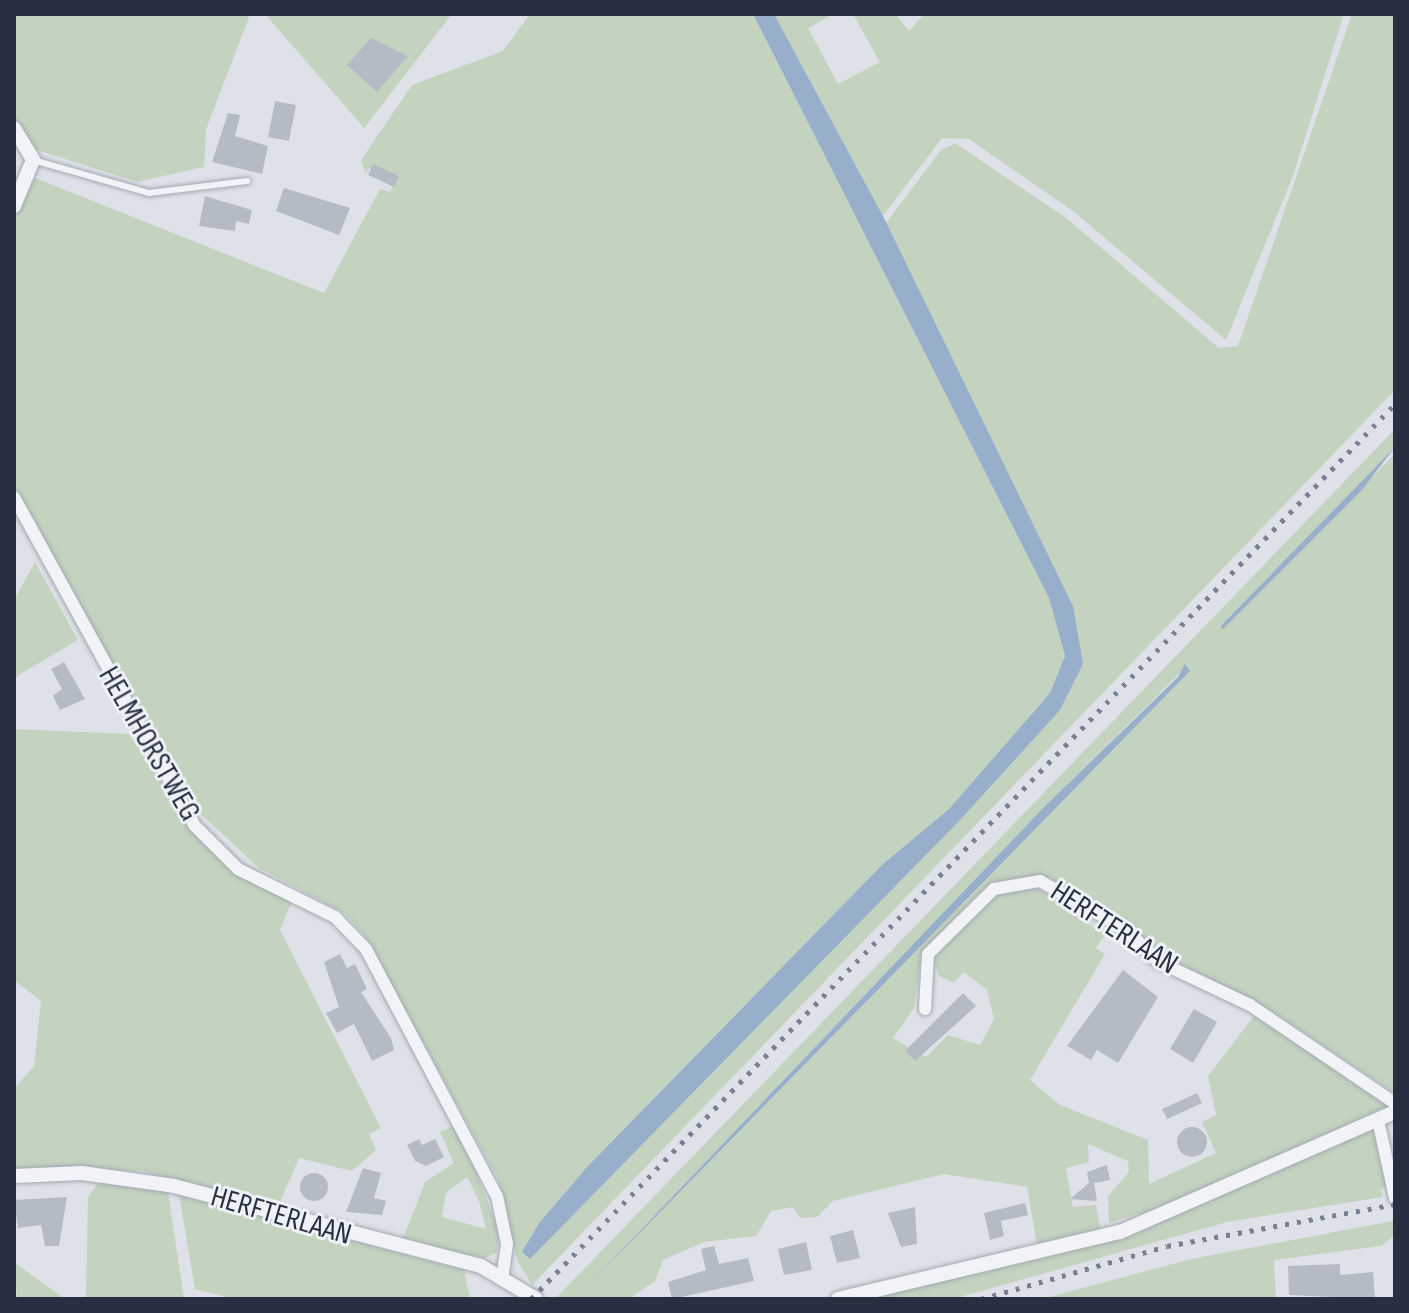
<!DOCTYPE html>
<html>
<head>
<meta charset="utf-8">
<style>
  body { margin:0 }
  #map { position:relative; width:1409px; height:1313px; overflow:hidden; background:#dee2e8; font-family:"Sofia Sans Condensed",sans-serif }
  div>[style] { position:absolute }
  .green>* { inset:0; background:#c3d3bf }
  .water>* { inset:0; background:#97afca }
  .building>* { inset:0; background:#b5bbc5 }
  .round { border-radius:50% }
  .roads { filter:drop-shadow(0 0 2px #a3a9b2) drop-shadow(0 0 2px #a3a9b2) }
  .service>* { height:6px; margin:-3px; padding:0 3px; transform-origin:3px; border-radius:3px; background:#f1f3f6 }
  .minor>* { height:12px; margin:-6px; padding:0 6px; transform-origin:6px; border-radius:6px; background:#f1f3f6 }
  .tertiary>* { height:14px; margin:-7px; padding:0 7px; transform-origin:7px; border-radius:7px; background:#f1f3f6 }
  .rail>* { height:5px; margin-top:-2.5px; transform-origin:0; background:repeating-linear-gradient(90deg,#778192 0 4px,transparent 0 12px) }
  span { translate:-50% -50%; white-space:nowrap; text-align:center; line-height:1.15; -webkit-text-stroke:6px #eef1f6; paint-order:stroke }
  .street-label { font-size:30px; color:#272f40 }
  .frame { position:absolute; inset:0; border:16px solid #272f40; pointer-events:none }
</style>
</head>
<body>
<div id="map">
  <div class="green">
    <div style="clip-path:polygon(14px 14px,250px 14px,206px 130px,204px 167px,137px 182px,34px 149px,14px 117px)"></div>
    <div style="clip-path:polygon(265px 14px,452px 14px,364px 128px)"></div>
    <div style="clip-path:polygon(530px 14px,753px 14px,1049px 598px,1065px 656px,1050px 693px,949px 809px,883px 864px,588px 1166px,539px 1223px,522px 1252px,530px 1259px,1060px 710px,1073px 606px,886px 223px,941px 150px,955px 143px,1065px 217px,1219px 348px,1238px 346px,1352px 14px,1395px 14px,1395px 390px,532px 1285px,517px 1260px,497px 1177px,365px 936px,344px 913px,259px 868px,190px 804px,14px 485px,14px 214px,35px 178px,324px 293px,380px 189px,390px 192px,396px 179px,369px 168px,366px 174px,361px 160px,412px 85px,503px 51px)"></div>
    <div style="clip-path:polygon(774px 14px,834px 14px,808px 28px,838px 84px,880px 62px,853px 14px,895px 14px,909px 31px,924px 14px,1344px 14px,1293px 176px,1226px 340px,1074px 212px,969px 139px,942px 138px,883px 216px)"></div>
    <div style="clip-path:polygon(evenodd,1395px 429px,1395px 447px,1221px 627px,1395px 454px,1395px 1093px,1273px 1012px,1150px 950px,1139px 931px,1075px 889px,1039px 875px,985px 887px,922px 952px,914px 1008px,893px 1038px,926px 1057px,948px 1035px,980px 1045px,994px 1019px,987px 990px,964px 972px,954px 983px,939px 976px,933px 958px,999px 891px,1033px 885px,1105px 935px,1096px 948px,1105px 954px,1030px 1080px,1060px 1105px,1148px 1140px,1149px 1184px,1216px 1153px,1202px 1122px,1216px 1115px,1208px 1076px,1254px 1016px,1389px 1105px,1191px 1198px,1109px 1223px,1108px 1196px,1129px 1172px,1128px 1161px,1088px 1144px,1089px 1162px,1066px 1168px,1073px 1207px,1096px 1205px,1101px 1232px,1037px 1245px,1027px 1187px,944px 1174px,833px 1201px,817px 1217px,800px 1218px,793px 1207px,771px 1211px,756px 1236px,704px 1242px,663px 1260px,655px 1281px,629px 1299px,555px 1299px,1395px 429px,1182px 671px,1190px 671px,576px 1298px,1044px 807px,1182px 671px)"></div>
    <div style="clip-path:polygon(35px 562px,78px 640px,17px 676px,14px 686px,14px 600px)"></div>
    <div style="clip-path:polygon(14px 729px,129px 734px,202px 843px,254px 885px,292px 901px,280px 930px,381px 1128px,369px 1134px,376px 1150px,352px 1171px,299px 1158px,277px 1209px,141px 1171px,16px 1168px,14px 1089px,34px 1066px,41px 1001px,14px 980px)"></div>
    <div style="clip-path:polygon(evenodd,457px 1124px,499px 1230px,497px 1252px,485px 1258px,402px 1241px,425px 1182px,454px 1163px,440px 1132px,457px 1124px,467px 1177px,479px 1201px,486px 1229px,442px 1217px,446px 1193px,467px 1177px)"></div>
    <div style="clip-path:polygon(1366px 1131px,1375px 1132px,1389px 1187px,1381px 1188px,1382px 1197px,1227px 1222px,953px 1299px,861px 1299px,1140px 1231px)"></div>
    <div style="clip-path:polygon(99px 1182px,168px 1192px,184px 1299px,86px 1299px,88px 1197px)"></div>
    <div style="clip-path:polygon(179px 1195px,464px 1270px,470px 1299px,235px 1299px,195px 1289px)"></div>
    <div style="clip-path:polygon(1393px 1221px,1395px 1235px,1381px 1246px,1274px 1260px,1276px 1299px,1042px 1299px,1191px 1259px)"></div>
    <div style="clip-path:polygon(14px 1262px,65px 1299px,17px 1299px)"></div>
  </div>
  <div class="water">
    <div style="clip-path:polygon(753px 14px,774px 14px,883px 216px,1073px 606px,1083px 664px,1060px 710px,960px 820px,530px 1259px,522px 1252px,539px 1223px,588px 1166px,883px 864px,949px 809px,1050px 693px,1065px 656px,1049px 598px)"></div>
    <div style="clip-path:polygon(1395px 447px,1362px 490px,1222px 630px,1221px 626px)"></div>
    <div style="clip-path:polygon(1185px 664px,1190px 671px,576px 1298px,1044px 807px,1178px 677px)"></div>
  </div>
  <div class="building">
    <div style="clip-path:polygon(371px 38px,408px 56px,377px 92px,347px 65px)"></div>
    <div style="clip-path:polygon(275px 101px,296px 105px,289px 141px,268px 137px)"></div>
    <div style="clip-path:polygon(228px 113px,240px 115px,235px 136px,268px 146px,262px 174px,212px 162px)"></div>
    <div style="clip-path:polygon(373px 164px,399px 176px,394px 187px,368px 175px)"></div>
    <div style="clip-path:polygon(284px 188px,350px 208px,339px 235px,276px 211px)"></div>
    <div style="clip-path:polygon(205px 196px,252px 210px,249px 224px,236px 221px,235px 231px,199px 226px)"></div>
    <div style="clip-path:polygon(64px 662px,85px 699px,60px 710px,53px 696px,62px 689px,51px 669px)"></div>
    <div style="clip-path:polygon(340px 954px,347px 968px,355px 964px,367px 989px,361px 992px,391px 1038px,394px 1050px,372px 1061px,354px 1024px,337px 1033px,326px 1013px,339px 1007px,324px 962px)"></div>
    <div style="clip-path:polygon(1123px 970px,1158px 997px,1118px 1063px,1097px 1050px,1091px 1060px,1067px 1046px)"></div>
    <div style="clip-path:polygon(963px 993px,976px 1006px,915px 1061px,905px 1051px)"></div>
    <div style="clip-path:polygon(1194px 1009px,1217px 1022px,1193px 1063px,1170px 1049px)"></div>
    <div style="clip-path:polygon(1197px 1093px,1202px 1103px,1167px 1119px,1162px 1109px)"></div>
    <div class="round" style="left:1177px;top:1127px;width:30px;height:30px"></div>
    <div style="clip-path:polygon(419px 1139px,422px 1145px,435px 1139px,444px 1157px,426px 1166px,415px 1161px,407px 1145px)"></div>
    <div style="clip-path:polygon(1107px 1165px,1110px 1180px,1094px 1183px,1097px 1201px,1070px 1199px,1089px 1183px,1087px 1172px)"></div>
    <div style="clip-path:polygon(363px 1168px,381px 1173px,374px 1198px,386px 1201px,382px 1215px,346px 1212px)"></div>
    <div class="round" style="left:300px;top:1173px;width:28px;height:28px"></div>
    <div style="clip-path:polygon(67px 1197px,59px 1246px,45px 1246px,41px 1225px,18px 1228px,14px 1200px)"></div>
    <div style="clip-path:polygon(1025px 1203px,1028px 1215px,1001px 1221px,1004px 1236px,990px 1240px,984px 1213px)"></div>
    <div style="clip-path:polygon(915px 1207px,917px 1244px,901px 1247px,888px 1213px)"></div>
    <div style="clip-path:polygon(853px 1230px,860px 1258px,837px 1263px,830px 1236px)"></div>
    <div style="clip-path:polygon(806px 1242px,812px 1270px,784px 1275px,778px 1249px)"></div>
    <div style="clip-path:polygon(714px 1246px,719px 1264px,748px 1258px,754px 1281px,672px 1299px,668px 1282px,706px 1270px,701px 1249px)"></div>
    <div style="clip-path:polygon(1340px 1264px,1340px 1275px,1373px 1272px,1375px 1299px,1289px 1295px,1288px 1266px)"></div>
  </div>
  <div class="roads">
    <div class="service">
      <div style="left:33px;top:160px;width:121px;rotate:15.9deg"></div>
      <div style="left:149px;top:193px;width:99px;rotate:-7deg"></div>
    </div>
    <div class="minor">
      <div style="left:14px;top:497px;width:374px;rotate:61.2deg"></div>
      <div style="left:194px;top:825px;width:62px;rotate:45deg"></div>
      <div style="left:238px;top:869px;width:108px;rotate:26.3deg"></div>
      <div style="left:335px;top:917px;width:45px;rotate:45.9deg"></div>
      <div style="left:366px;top:949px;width:280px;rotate:62.1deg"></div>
      <div style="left:497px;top:1196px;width:49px;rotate:78.2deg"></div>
      <div style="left:507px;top:1244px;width:29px;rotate:98deg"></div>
      <div style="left:925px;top:1009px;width:55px;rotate:-86.9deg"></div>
      <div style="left:928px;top:954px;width:93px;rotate:-44.6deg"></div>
      <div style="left:994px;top:889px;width:47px;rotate:-9.9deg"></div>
      <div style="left:1040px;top:881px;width:100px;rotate:29.4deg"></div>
      <div style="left:1127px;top:930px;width:43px;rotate:45.9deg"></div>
      <div style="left:1157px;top:961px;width:103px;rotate:25.3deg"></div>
      <div style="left:1250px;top:1005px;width:175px;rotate:34.1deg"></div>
      <div style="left:1378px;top:1120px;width:80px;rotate:77.7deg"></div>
    </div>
    <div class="tertiary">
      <div style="left:14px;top:128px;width:37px;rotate:59deg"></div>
      <div style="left:33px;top:160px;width:50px;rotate:112.4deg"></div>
      <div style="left:14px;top:1176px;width:68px;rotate:-2.5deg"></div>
      <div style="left:82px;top:1173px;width:93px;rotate:8deg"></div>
      <div style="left:174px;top:1186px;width:317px;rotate:14.6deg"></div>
      <div style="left:481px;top:1266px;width:64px;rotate:31deg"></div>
      <div style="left:838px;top:1299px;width:290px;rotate:-13.4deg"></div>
      <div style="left:1120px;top:1232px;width:300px;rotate:-23.6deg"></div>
    </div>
  </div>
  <div class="rail">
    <div style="left:531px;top:1299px;width:1244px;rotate:-46.01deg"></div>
    <div style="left:981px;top:1299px;width:193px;rotate:-15.9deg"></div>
    <div style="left:1167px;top:1246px;width:232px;rotate:-10.4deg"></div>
  </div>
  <div class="street-label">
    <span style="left:149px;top:744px;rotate:60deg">HELMHORSTWEG</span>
    <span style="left:1114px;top:928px;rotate:33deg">HERFTERLAAN</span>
    <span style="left:281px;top:1216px;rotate:16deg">HERFTERLAAN</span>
  </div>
  <div class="frame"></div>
</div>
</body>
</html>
